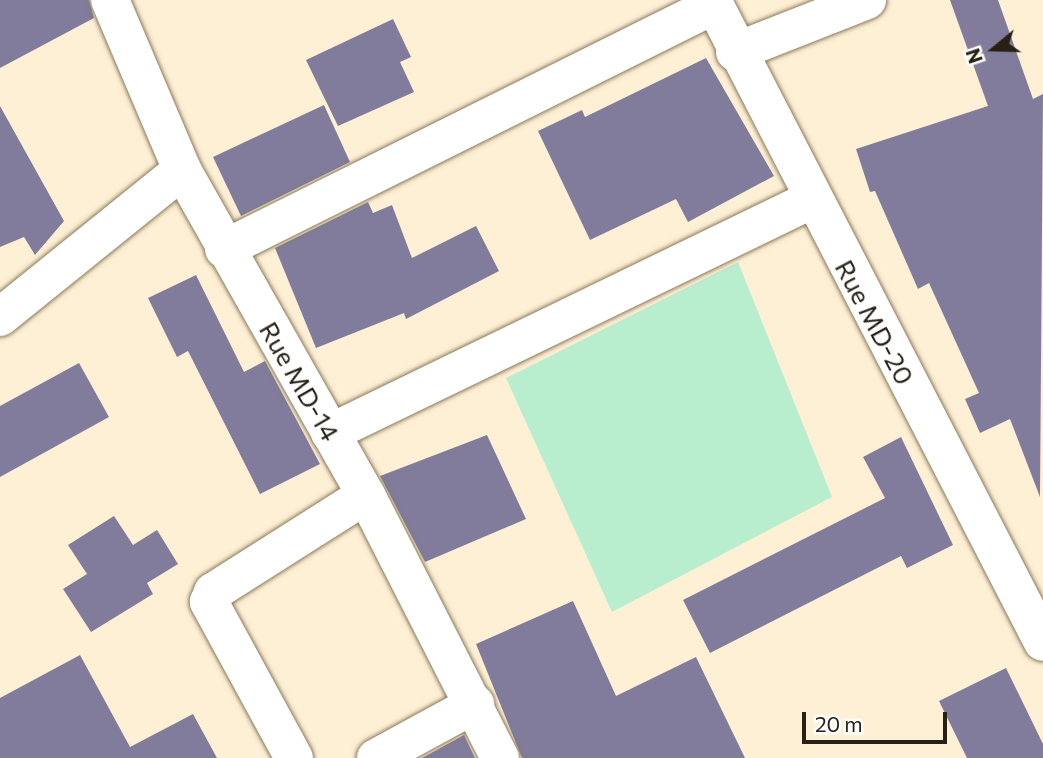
<!DOCTYPE html>
<html>
<head>
<meta charset="utf-8">
<style>
  body { margin:0 }
  #map { position:relative; width:1043px; height:758px; overflow:hidden; background:#fef0d5; font-family:Commissioner,sans-serif }
  div>[style] { position:absolute }
  .green>* { inset:0; background:#b8edce }
  .building>* { inset:0; background:#817c9b }
  .roads { filter:drop-shadow(0 0 2px #8a7a5c) drop-shadow(0 0 2px #8a7a5c) }
  .minor>* { height:38px; margin:-19px; padding:0 19px; transform-origin:19px; border-radius:19px; background:#fff }
  span { translate:-50% -50%; white-space:nowrap; text-align:center; line-height:1.15; -webkit-text-stroke:5px #fff; paint-order:stroke }
  .street-label { font-size:26px; color:#272014 }
  .north { position:absolute; left:959px; top:14px; width:70px; height:70px; -webkit-text-stroke:5px #fff; paint-order:stroke; rotate:251deg; font-size:19px; font-weight:700; line-height:28px; text-align:center; color:#272014 }
  .north::after { content:''; display:block; margin:auto; width:24px; height:32px; background:#272014; clip-path:polygon(50% 0,100% 100%,50% 72%,0 100%) }
  .scale { position:absolute; left:802px; top:712px; width:145px; height:32px; box-sizing:border-box; border:4px solid #272014; border-top:0; padding-left:9px; font-size:21px; line-height:24px; white-space:nowrap; color:#272014; -webkit-text-stroke:5px #fff; paint-order:stroke }
</style>
</head>
<body>
<div id="map">
  <div class="green">
    <div style="clip-path:polygon(738px 262px,832px 497px,612px 612px,506px 378px)"></div>
  </div>
  <div class="building">
    <div style="clip-path:polygon(0 0,89px 0,94px 18px,0 68px)"></div>
    <div style="clip-path:polygon(950px 0,998px 0,1033px 99px,1043px 94px,1040px 497px,1010px 419px,980px 433px,965px 399px,979px 393px,929px 283px,918px 289px,875px 191px,870px 192px,856px 149px,988px 106px)"></div>
    <div style="clip-path:polygon(393px 19px,411px 57px,400px 62px,414px 92px,338px 126px,306px 60px)"></div>
    <div style="clip-path:polygon(706px 58px,774px 176px,688px 222px,676px 199px,590px 240px,538px 131px,582px 110px,585px 117px)"></div>
    <div style="clip-path:polygon(324px 105px,350px 162px,241px 216px,213px 157px)"></div>
    <div style="clip-path:polygon(0 106px,64px 221px,35px 255px,24px 237px,0 247px)"></div>
    <div style="clip-path:polygon(368px 202px,373px 213px,392px 205px,412px 258px,476px 226px,499px 271px,406px 319px,404px 313px,316px 348px,275px 248px)"></div>
    <div style="clip-path:polygon(196px 275px,244px 372px,265px 361px,320px 464px,260px 494px,188px 351px,177px 357px,148px 298px)"></div>
    <div style="clip-path:polygon(79px 363px,109px 417px,0 477px,0 406px)"></div>
    <div style="clip-path:polygon(487px 435px,526px 519px,425px 562px,380px 476px)"></div>
    <div style="clip-path:polygon(901px 437px,953px 545px,907px 568px,901px 556px,710px 653px,683px 600px,885px 498px,863px 457px)"></div>
    <div style="clip-path:polygon(114px 516px,133px 545px,157px 530px,178px 564px,147px 583px,153px 594px,91px 632px,63px 589px,87px 574px,68px 545px)"></div>
    <div style="clip-path:polygon(573px 601px,616px 696px,696px 657px,745px 758px,522px 758px,476px 644px)"></div>
    <div style="clip-path:polygon(80px 655px,130px 747px,193px 714px,217px 758px,0 758px,0 698px)"></div>
    <div style="clip-path:polygon(1006px 668px,1043px 744px,1043px 758px,967px 758px,939px 701px)"></div>
    <div style="clip-path:polygon(464px 735px,475px 758px,422px 758px)"></div>
  </div>
  <div class="roads">
    <div class="minor">
      <div style="left:110px;top:0;width:185px;rotate:67deg"></div>
      <div style="left:182px;top:170px;width:373px;rotate:60.5deg"></div>
      <div style="left:366px;top:495px;width:295px;rotate:63deg"></div>
      <div style="left:712px;top:0;width:722px;rotate:62.73deg"></div>
      <div style="left:735px;top:52px;width:142px;rotate:-21.5deg"></div>
      <div style="left:224px;top:249px;width:547px;rotate:-26.47deg"></div>
      <div style="left:0;top:317px;width:234px;rotate:-38.9deg"></div>
      <div style="left:330px;top:433px;width:534px;rotate:-25.85deg"></div>
      <div style="left:294px;top:758px;width:178px;rotate:-118.6deg"></div>
      <div style="left:209px;top:602px;width:11px;rotate:-68deg"></div>
      <div style="left:213px;top:592px;width:181px;rotate:-32.4deg"></div>
      <div style="left:376px;top:758px;width:113px;rotate:-28.6deg"></div>
    </div>
  </div>
  <div class="street-label">
    <span style="left:875px;top:322px;rotate:62deg">Rue MD-20</span>
    <span style="left:300px;top:381px;rotate:60deg">Rue MD-14</span>
  </div>
  <div class="north">N</div>
  <div class="scale">20 m</div>
</div>
</body>
</html>
